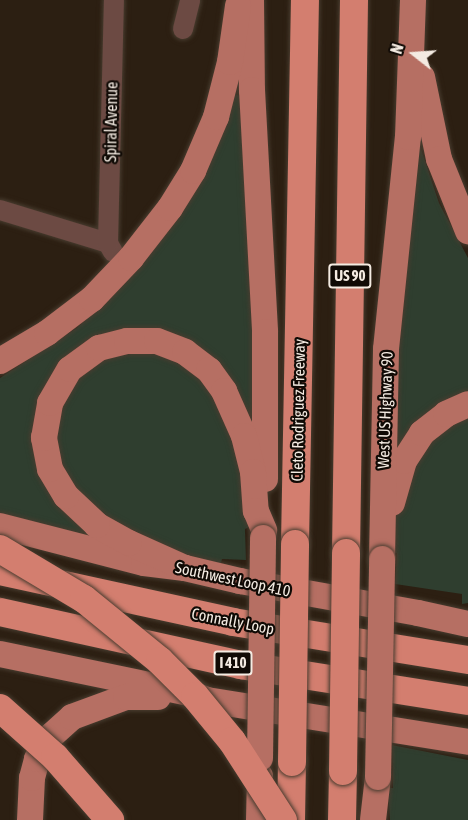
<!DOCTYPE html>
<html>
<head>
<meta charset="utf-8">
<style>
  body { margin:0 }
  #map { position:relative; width:468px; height:820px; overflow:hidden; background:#2c1f12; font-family:"Asap Condensed",sans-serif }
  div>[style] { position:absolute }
  .green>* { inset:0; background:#2f3e2f }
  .roads { filter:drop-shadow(0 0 2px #483c2f) drop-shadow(0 0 2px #483c2f) }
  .minor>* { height:20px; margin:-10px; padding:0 10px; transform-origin:10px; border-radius:10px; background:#6c4a43 }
  .major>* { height:26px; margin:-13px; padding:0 13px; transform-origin:13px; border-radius:13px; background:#b66f63 }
  .highway>* { height:28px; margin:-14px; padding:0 14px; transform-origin:14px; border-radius:14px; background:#d37e6f }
  .bridges { filter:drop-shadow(0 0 2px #483c2f) drop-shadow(0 0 2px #483c2f) }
  .major-bridge>* { height:26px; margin:-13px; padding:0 13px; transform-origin:13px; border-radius:13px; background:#b66f63 }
  .highway-bridge>* { height:28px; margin:-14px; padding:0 14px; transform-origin:14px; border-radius:14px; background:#d37e6f }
  span { translate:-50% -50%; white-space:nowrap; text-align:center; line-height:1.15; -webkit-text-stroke:4.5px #100a05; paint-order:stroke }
  .shield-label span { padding:2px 4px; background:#100a05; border:2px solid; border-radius:4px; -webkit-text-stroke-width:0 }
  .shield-label { font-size:15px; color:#f4ebe2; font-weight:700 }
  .street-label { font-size:16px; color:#f4ebe2 }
  .north { position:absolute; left:384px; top:24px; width:60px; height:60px; -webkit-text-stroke:4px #100a05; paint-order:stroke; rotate:287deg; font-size:16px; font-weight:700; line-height:24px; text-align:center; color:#f4ebe2 }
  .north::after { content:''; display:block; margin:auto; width:21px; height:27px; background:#f4ebe2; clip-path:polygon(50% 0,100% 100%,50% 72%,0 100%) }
</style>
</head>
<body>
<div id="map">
  <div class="green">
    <div style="clip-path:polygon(234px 94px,240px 96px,253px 335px,253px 415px,248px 416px,147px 329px,37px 405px,33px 429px,93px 534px,91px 536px,0 514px,0 378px,77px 328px,135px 271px)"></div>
    <div style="clip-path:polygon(419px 143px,439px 203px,468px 258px,468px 392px,398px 452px,392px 450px,394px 392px)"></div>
    <div style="clip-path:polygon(140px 347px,200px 371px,237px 438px,251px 526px,245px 529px,246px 560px,222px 559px,220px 566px,185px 557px,128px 535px,65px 482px,52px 420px,86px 364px)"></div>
    <div style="clip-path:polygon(468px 412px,468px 603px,462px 604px,462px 594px,395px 584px,397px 553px,391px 553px,394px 518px,418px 452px)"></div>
    <div style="clip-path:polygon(392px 745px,468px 760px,468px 820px,390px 820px,388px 788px,393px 788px)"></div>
  </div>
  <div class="roads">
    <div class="minor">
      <div style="left:183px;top:29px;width:30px;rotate:-76deg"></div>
      <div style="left:0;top:210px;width:113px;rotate:17deg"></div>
      <div style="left:108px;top:243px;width:10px;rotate:61deg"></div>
      <div style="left:108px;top:243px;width:243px;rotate:-88.6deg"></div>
    </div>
    <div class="major">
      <div style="left:251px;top:0;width:90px;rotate:89.4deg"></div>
      <div style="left:252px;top:90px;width:242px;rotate:86.9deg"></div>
      <div style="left:265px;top:332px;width:147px;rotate:90deg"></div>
      <div style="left:422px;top:77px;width:84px;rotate:78.3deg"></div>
      <div style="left:439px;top:159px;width:78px;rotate:68.1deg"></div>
      <div style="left:0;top:361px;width:55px;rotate:-30.8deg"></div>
      <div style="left:47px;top:333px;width:56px;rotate:-37.1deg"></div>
      <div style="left:92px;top:299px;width:57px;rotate:-46.4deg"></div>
      <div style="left:131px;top:258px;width:63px;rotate:-52deg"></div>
      <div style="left:170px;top:208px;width:44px;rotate:-58.1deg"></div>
      <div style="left:193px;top:171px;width:59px;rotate:-66.9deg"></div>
      <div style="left:216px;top:117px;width:57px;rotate:-75.7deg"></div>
      <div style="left:230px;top:62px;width:57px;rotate:-81.9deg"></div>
      <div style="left:392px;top:503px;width:44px;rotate:-74.1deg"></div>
      <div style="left:404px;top:461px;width:33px;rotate:-57deg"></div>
      <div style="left:422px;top:433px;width:31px;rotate:-38deg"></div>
      <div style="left:446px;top:414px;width:24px;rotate:-24deg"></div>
      <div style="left:0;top:526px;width:149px;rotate:14.4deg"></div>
      <div style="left:144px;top:563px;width:41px;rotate:7deg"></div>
      <div style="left:185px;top:568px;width:57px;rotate:13.3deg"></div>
      <div style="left:240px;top:581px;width:181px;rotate:10.2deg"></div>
      <div style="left:418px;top:613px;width:51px;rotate:12.4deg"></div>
      <div style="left:382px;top:559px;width:210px;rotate:-88.9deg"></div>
      <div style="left:386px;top:349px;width:213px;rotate:-84.1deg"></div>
      <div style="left:408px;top:137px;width:137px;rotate:-87.9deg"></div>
      <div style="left:185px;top:568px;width:61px;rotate:-155.9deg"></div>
      <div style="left:129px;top:543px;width:37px;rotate:-151deg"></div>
      <div style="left:97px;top:525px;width:42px;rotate:-136.9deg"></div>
      <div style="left:66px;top:496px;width:31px;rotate:-121deg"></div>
      <div style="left:50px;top:469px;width:32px;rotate:-101deg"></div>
      <div style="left:44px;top:438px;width:36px;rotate:-80deg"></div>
      <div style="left:50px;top:403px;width:39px;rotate:-60deg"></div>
      <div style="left:70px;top:369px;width:36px;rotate:-36deg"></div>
      <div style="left:99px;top:348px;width:29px;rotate:-14deg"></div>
      <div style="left:127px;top:341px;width:30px"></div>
      <div style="left:157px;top:341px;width:30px;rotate:21deg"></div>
      <div style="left:185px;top:352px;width:30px;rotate:37deg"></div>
      <div style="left:209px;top:370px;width:26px;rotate:54deg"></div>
      <div style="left:224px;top:391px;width:49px;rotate:66deg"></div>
      <div style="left:244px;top:436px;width:37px;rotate:76deg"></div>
      <div style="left:253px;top:472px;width:39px;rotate:86deg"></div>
      <div style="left:256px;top:511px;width:21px;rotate:67deg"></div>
      <div style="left:0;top:654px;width:193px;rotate:11.7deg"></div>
      <div style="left:189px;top:693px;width:19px;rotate:21deg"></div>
      <div style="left:207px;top:700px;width:264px;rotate:9.1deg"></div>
      <div style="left:30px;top:820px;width:42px;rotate:-87.3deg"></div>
      <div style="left:32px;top:778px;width:20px;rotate:-75deg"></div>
      <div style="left:37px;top:759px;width:27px;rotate:-59deg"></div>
      <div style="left:51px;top:736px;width:28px;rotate:-42deg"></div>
      <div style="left:72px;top:717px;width:58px;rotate:-20.3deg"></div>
      <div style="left:126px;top:697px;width:32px"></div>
      <div style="left:259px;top:820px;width:44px;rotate:-88.7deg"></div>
      <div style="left:373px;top:820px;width:43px;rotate:-83.4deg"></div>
    </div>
    <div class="highway">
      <div style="left:295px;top:544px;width:544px;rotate:-88.95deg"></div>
      <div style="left:346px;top:553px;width:553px;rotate:-89.17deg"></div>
      <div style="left:0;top:571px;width:239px;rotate:12.3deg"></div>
      <div style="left:233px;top:622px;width:238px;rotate:9.2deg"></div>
      <div style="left:0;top:612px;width:247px;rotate:12.4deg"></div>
      <div style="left:241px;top:665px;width:230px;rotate:9deg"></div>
      <div style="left:291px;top:820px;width:58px;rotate:-89deg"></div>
      <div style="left:342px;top:820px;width:49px;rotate:-88.8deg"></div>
    </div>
  </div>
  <div class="bridges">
    <div class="major-bridge">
      <div style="left:260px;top:758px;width:220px;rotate:-89.2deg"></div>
      <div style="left:378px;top:777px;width:218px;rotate:-88.9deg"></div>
    </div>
    <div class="highway-bridge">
      <div style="left:0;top:549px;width:98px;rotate:30.8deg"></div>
      <div style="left:84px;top:599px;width:98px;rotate:39.2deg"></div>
      <div style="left:160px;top:661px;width:49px;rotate:45deg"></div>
      <div style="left:195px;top:696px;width:58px;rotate:50.6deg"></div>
      <div style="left:232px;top:741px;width:94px;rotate:57.2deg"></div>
      <div style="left:0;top:708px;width:74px;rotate:41.7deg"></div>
      <div style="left:55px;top:757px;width:84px;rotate:48.9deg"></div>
      <div style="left:292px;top:762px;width:218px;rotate:-89.2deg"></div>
      <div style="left:343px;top:771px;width:218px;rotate:-89.2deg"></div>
    </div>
  </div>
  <div class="shield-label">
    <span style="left:350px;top:276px">US 90</span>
    <span style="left:233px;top:663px">I 410</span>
  </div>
  <div class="street-label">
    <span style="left:111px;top:122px;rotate:-89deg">Spiral Avenue</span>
    <span style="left:298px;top:410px;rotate:-89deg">Cleto Rodriguez Freeway</span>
    <span style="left:385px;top:410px;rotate:-88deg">West US Highway 90</span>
    <span style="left:233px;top:579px;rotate:12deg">Southwest Loop 410</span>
    <span style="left:233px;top:621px;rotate:11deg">Connally Loop</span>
  </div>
  <div class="north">N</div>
</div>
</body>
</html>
